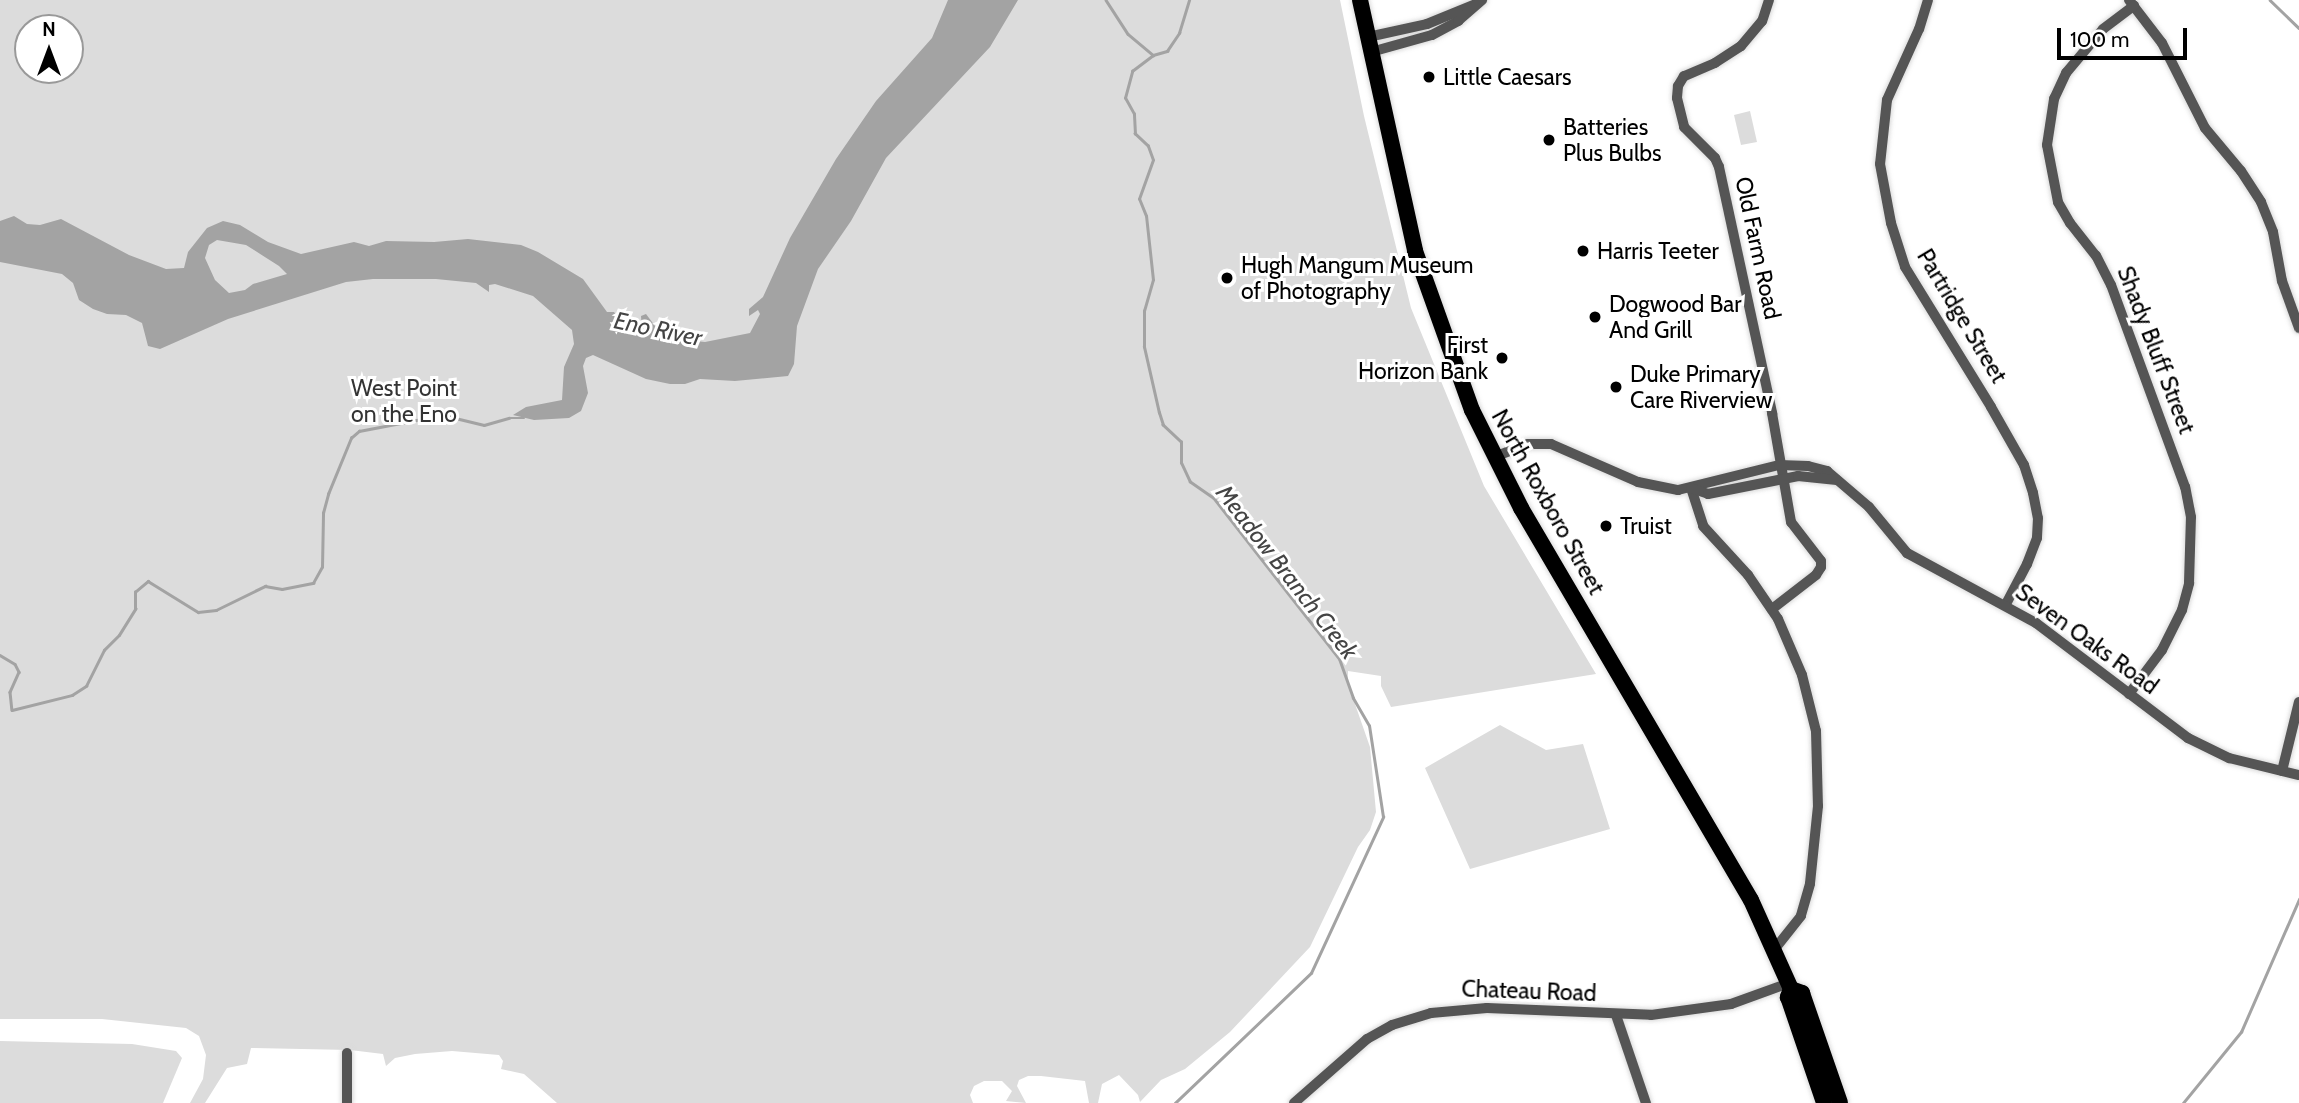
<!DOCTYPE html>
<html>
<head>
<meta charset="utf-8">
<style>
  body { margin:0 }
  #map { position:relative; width:2299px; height:1103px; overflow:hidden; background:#fff; font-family:Cabin,sans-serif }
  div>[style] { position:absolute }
  .green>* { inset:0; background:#dcdcdc }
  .water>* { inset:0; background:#a3a3a3 }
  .stream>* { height:2.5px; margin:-1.25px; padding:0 1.25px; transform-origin:1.25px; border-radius:1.25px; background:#a3a3a3 }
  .roads { filter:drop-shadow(0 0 2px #dbdbdb) drop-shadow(0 0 2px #dbdbdb) }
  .minor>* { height:10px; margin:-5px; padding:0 5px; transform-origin:5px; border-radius:5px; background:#555 }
  .highway>* { height:16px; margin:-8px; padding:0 8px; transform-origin:8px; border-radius:8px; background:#000 }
  .dots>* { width:19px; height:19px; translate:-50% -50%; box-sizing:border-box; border:4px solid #fff; border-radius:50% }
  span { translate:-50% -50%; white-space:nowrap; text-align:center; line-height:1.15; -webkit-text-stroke:6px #fff; paint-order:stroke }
  .poi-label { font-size:23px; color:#000 }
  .left { translate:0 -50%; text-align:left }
  .right { translate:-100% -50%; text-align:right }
  .street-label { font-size:23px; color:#000 }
  .park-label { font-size:23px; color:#333 }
  .water-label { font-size:24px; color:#444; font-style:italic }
  .north { position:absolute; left:14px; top:14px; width:70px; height:70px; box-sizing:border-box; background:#fff; border:2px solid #999; border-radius:50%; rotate:0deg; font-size:19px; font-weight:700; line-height:28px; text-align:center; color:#000 }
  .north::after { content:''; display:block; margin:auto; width:24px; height:32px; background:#000; clip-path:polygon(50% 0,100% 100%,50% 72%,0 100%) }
  .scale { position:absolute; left:2057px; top:28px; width:130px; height:32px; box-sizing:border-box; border:4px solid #000; border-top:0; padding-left:9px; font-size:21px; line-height:24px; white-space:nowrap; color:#000; -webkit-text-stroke:5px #fff; paint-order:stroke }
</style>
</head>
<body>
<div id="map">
  <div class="green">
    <div style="clip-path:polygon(evenodd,0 0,1340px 0,1364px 116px,1411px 308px,1484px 486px,1596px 674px,1391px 707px,1381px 686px,1381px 676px,1348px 671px,1348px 684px,1370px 747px,1376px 812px,1370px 830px,1358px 847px,1310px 947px,1230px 1032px,1185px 1069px,1161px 1080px,1140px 1102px,1138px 1095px,1119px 1075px,1102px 1084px,1098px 1103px,1089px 1103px,1085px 1081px,1041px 1076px,1028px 1076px,1019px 1080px,1017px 1086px,1026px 1103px,1006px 1101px,1012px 1091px,1002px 1081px,984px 1081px,974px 1086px,970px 1095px,973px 1103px,557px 1103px,524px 1074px,501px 1069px,503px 1061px,499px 1055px,452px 1051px,415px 1054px,395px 1058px,386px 1066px,383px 1054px,350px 1050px,251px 1048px,247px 1064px,227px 1068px,205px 1103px,190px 1103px,203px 1079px,206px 1055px,199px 1036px,186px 1028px,102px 1019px,0 1019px,0 0,28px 28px,70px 28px,70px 70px,28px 70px,28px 28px)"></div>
    <div style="clip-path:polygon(1750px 111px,1757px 142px,1741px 145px,1734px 115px)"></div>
    <div style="clip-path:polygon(1500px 725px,1546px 750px,1583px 744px,1610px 829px,1470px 869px,1425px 768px)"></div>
    <div style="clip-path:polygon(0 1041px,132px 1044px,176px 1051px,182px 1058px,163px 1103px,0 1103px)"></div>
  </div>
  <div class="water">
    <div style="clip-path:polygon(evenodd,948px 0,1018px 0,990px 47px,886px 158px,851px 221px,818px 269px,797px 326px,794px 364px,788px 376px,735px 381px,700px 379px,685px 384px,670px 384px,646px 379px,593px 355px,586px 358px,583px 366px,588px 393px,581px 411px,569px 418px,534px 420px,513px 415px,526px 407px,562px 400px,564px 367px,574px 344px,572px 330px,533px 296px,495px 284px,489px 285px,489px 292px,476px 283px,436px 279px,373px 279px,346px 282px,228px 319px,160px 349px,148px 346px,142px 323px,126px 315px,107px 314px,93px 309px,79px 300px,73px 283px,62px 274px,0 262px,0 221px,14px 216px,27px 224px,40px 225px,61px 219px,129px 255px,166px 269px,184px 268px,188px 252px,207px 228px,223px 221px,240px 225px,268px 242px,301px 254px,354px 242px,369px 246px,386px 241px,434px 242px,468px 239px,521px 245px,538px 252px,583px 279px,607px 312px,614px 312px,621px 321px,632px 328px,642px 330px,641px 316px,646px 314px,658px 330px,686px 340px,705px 342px,750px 333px,760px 314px,758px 310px,749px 316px,749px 309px,763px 297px,790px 238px,836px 159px,876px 101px,932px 38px,948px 0,217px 240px,246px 245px,279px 266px,287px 274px,253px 284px,245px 290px,229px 293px,215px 280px,205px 258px,209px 245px,217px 240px)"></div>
  </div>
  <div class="stream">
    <div style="left:1106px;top:0;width:40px;rotate:57.1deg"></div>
    <div style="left:1128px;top:34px;width:33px;rotate:40deg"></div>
    <div style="left:2270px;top:0;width:40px;rotate:44deg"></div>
    <div style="left:0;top:655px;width:17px;rotate:31deg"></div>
    <div style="left:15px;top:664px;width:9px;rotate:63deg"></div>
    <div style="left:19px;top:672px;width:22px;rotate:114deg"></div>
    <div style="left:10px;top:692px;width:18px;rotate:84deg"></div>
    <div style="left:12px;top:710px;width:62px;rotate:-14deg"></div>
    <div style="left:72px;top:695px;width:17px;rotate:-33deg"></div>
    <div style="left:86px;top:686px;width:40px;rotate:-63.4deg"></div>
    <div style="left:104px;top:650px;width:21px;rotate:-45deg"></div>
    <div style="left:119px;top:635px;width:31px;rotate:-58deg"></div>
    <div style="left:135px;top:609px;width:17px;rotate:-90deg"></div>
    <div style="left:135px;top:592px;width:17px;rotate:-40deg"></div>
    <div style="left:148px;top:581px;width:59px;rotate:31.8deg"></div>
    <div style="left:198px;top:612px;width:18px;rotate:-6deg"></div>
    <div style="left:216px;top:610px;width:55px;rotate:-26.1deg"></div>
    <div style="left:265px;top:586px;width:17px;rotate:10deg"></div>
    <div style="left:282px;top:589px;width:32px;rotate:-11deg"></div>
    <div style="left:313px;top:583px;width:18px;rotate:-61deg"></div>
    <div style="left:322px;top:567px;width:54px;rotate:-88.9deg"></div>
    <div style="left:323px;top:513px;width:20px;rotate:-75deg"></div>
    <div style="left:328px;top:494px;width:61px;rotate:-67.7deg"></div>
    <div style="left:351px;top:438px;width:11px;rotate:-41deg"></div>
    <div style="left:359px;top:431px;width:86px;rotate:-10.8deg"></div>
    <div style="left:443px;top:415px;width:42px;rotate:13.7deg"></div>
    <div style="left:484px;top:425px;width:26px;rotate:-16deg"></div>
    <div style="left:509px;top:418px;width:15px"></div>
    <div style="left:1175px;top:1103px;width:188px;rotate:-43.7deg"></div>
    <div style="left:1311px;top:973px;width:172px;rotate:-65.2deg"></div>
    <div style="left:1383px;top:817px;width:92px;rotate:-98.7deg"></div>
    <div style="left:1369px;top:726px;width:32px;rotate:-120deg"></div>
    <div style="left:1353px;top:698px;width:41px;rotate:-109.7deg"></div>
    <div style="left:1339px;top:659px;width:204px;rotate:-128deg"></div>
    <div style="left:1213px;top:498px;width:28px;rotate:-145deg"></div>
    <div style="left:1190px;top:482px;width:21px;rotate:-115deg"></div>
    <div style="left:1181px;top:463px;width:21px;rotate:-90deg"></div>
    <div style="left:1181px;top:442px;width:25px;rotate:-137deg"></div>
    <div style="left:1163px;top:425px;width:13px;rotate:-108deg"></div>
    <div style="left:1159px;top:413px;width:68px;rotate:-102.8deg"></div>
    <div style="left:1144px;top:347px;width:36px;rotate:-90deg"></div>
    <div style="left:1144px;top:311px;width:32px;rotate:-74deg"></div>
    <div style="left:1153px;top:280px;width:64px;rotate:-96.2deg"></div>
    <div style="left:1146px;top:216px;width:18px;rotate:-112deg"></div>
    <div style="left:1139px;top:199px;width:41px;rotate:-70.3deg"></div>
    <div style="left:1153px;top:160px;width:15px;rotate:-110deg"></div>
    <div style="left:1148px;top:146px;width:18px;rotate:-137deg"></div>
    <div style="left:1135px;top:134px;width:20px;rotate:-93deg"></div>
    <div style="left:1134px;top:114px;width:18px;rotate:-119deg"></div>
    <div style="left:1125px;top:98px;width:28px;rotate:-75deg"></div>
    <div style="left:1132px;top:71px;width:26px;rotate:-37deg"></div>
    <div style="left:1153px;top:55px;width:15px;rotate:-16deg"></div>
    <div style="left:1167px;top:51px;width:22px;rotate:-56deg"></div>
    <div style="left:1179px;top:33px;width:34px;rotate:-73deg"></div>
    <div style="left:2183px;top:1103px;width:92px;rotate:-50.8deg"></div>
    <div style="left:2241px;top:1032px;width:145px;rotate:-66.4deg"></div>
  </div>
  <div class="roads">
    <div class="minor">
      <div style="left:1769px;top:0;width:22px;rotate:108deg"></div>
      <div style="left:1762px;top:21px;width:33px;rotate:130deg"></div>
      <div style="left:1741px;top:46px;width:31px;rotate:147deg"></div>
      <div style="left:1715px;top:63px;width:34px;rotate:157deg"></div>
      <div style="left:1684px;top:76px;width:12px;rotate:121deg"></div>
      <div style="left:1678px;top:86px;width:12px;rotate:95deg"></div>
      <div style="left:1677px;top:98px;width:30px;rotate:76deg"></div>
      <div style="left:1684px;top:127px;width:44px;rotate:45deg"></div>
      <div style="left:1715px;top:158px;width:10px;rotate:66deg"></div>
      <div style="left:1719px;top:167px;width:252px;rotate:77.8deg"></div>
      <div style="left:1772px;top:413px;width:111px;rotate:80.1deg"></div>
      <div style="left:1791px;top:522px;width:49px;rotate:52.4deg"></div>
      <div style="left:1821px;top:561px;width:6px;rotate:90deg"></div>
      <div style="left:1821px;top:567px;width:9px;rotate:122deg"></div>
      <div style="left:1816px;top:575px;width:56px;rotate:142.3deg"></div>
      <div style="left:1928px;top:0;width:30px;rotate:107deg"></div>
      <div style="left:1919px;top:29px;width:78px;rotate:114.3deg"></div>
      <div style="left:1887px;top:100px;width:64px;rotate:96.2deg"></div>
      <div style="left:1880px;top:164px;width:60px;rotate:79.4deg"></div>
      <div style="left:1891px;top:223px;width:46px;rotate:72.3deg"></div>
      <div style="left:1905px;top:267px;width:164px;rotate:58.4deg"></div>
      <div style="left:1991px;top:407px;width:67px;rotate:60.4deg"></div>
      <div style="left:2024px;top:465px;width:29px;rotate:72deg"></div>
      <div style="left:2033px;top:493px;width:25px;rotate:79deg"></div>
      <div style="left:2038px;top:518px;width:20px;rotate:93deg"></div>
      <div style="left:2037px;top:538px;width:28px;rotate:111deg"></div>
      <div style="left:2027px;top:564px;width:45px;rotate:117.7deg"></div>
      <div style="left:2129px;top:0;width:54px;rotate:52.5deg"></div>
      <div style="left:2162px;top:43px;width:95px;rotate:63.2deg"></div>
      <div style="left:2205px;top:128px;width:56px;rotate:50.1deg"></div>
      <div style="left:2241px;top:171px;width:37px;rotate:57deg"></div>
      <div style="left:2261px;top:202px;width:32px;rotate:68deg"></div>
      <div style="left:2273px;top:232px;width:50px;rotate:79.6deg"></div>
      <div style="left:2282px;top:281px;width:50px;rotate:70.1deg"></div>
      <div style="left:1368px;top:37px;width:60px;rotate:-12.4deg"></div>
      <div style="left:1427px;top:24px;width:53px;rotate:-22.2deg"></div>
      <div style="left:1371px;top:52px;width:63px;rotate:-15.6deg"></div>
      <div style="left:1432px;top:35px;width:30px;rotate:-28deg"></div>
      <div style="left:1458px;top:21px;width:32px;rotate:-41deg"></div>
      <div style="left:1494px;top:457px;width:36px;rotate:-21deg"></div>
      <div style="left:1528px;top:444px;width:23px"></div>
      <div style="left:1551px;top:444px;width:95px;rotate:23.6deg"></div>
      <div style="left:1638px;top:482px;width:41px;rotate:11.3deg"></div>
      <div style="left:1678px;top:490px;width:104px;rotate:-13.9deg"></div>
      <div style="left:1779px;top:465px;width:29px;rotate:2deg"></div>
      <div style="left:1808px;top:466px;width:20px;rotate:15deg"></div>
      <div style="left:1827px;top:471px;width:55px;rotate:40.6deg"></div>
      <div style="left:1869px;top:507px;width:60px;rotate:50.4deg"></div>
      <div style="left:1907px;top:553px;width:147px;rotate:28.5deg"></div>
      <div style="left:2036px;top:623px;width:191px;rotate:37.1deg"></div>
      <div style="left:2188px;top:738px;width:46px;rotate:26deg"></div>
      <div style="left:2229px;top:758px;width:72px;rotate:13.7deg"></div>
      <div style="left:1691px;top:488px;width:40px;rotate:72deg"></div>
      <div style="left:1703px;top:526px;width:67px;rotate:47.4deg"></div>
      <div style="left:1748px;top:575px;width:53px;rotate:55.7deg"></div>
      <div style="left:1778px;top:619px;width:61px;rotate:66.8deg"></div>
      <div style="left:1802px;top:675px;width:58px;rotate:76deg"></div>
      <div style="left:1816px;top:731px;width:75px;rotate:88.5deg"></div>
      <div style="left:1818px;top:806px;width:78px;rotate:95.9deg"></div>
      <div style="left:1810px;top:884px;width:33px;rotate:106deg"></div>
      <div style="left:1801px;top:916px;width:43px;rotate:128.5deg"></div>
      <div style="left:1691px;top:488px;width:18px;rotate:19deg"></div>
      <div style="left:1708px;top:494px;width:92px;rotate:-11.3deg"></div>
      <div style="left:1798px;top:476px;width:39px;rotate:6deg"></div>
      <div style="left:2129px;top:694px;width:55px;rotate:-53.1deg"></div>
      <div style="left:2162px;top:650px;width:45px;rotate:-63.4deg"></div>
      <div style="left:2182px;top:610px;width:28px;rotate:-75deg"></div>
      <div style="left:2189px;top:583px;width:66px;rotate:-88.3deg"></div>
      <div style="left:2191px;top:517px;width:31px;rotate:-101deg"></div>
      <div style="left:2185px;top:487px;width:215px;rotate:-110.1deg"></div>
      <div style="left:2111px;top:285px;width:33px;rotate:-117deg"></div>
      <div style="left:2096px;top:256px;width:42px;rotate:-128.2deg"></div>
      <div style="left:2070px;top:223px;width:24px;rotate:-120deg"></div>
      <div style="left:2058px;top:202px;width:58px;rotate:-100.9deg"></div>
      <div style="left:2047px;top:145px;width:47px;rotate:-81.3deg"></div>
      <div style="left:2054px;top:99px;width:29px;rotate:-65deg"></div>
      <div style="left:2066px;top:73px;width:57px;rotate:-49.9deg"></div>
      <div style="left:2103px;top:29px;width:39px;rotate:-37deg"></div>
      <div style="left:2282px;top:771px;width:71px;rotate:-76.2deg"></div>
      <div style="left:1616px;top:1015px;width:93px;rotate:71.2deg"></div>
      <div style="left:347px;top:1103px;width:50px;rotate:-90deg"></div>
      <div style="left:1294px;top:1103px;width:97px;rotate:-41.2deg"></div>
      <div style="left:1367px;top:1039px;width:29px;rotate:-29deg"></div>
      <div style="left:1392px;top:1025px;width:41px;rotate:-17.1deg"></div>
      <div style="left:1431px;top:1013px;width:56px;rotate:-5.1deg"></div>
      <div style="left:1487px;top:1008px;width:164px;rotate:2.4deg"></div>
      <div style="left:1651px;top:1015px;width:81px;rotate:-7.8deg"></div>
      <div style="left:1731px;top:1004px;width:62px;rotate:-19.9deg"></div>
    </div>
    <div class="highway">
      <div style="left:1360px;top:0;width:257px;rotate:77.6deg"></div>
      <div style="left:1415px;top:251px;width:169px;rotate:70.3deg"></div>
      <div style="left:1472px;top:410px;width:110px;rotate:63.4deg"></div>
      <div style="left:1521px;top:508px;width:454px;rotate:59.6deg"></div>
      <div style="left:1751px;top:900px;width:98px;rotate:65.8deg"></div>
      <div style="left:1791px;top:989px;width:9px;rotate:111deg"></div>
      <div style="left:1788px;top:997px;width:112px;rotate:71.2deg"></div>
      <div style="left:1791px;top:989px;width:12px;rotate:20deg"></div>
      <div style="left:1802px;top:993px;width:116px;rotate:70.9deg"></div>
    </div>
  </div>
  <div class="dots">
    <div style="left:1429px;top:77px;background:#000"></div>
    <div style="left:1549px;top:140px;background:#000"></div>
    <div style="left:1583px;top:251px;background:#000"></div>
    <div style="left:1227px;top:278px;background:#000"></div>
    <div style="left:1595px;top:317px;background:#000"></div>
    <div style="left:1502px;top:358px;background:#000"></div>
    <div style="left:1616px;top:387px;background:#000"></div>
    <div style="left:1606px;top:526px;background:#000"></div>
  </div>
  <div class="poi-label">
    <span class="left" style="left:1443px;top:77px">Little Caesars</span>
    <span class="left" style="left:1563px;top:140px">Batteries<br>Plus Bulbs</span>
    <span class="left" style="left:1597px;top:251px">Harris Teeter</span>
    <span class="left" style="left:1241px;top:278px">Hugh Mangum Museum<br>of Photography</span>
    <span class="left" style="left:1609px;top:317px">Dogwood Bar<br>And Grill</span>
    <span class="right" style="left:1488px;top:358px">First<br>Horizon Bank</span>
    <span class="left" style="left:1630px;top:387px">Duke Primary<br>Care Riverview</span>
    <span class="left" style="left:1620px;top:526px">Truist</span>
  </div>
  <div class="street-label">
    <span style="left:1758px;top:248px;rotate:78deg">Old Farm Road</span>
    <span style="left:1962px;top:316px;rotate:59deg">Partridge Street</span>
    <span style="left:2156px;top:350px;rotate:69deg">Shady Bluff Street</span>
    <span style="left:1548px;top:502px;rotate:61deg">North Roxboro Street</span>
    <span style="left:2087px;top:639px;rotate:36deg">Seven Oaks Road</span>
    <span style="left:1529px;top:991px;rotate:2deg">Chateau Road</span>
  </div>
  <div class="park-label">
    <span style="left:404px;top:401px">West Point<br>on the Eno</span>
  </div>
  <div class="water-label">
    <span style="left:658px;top:329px;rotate:12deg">Eno River</span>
    <span style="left:1287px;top:572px;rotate:52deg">Meadow Branch Creek</span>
  </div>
  <div class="north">N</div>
  <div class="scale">100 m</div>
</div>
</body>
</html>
